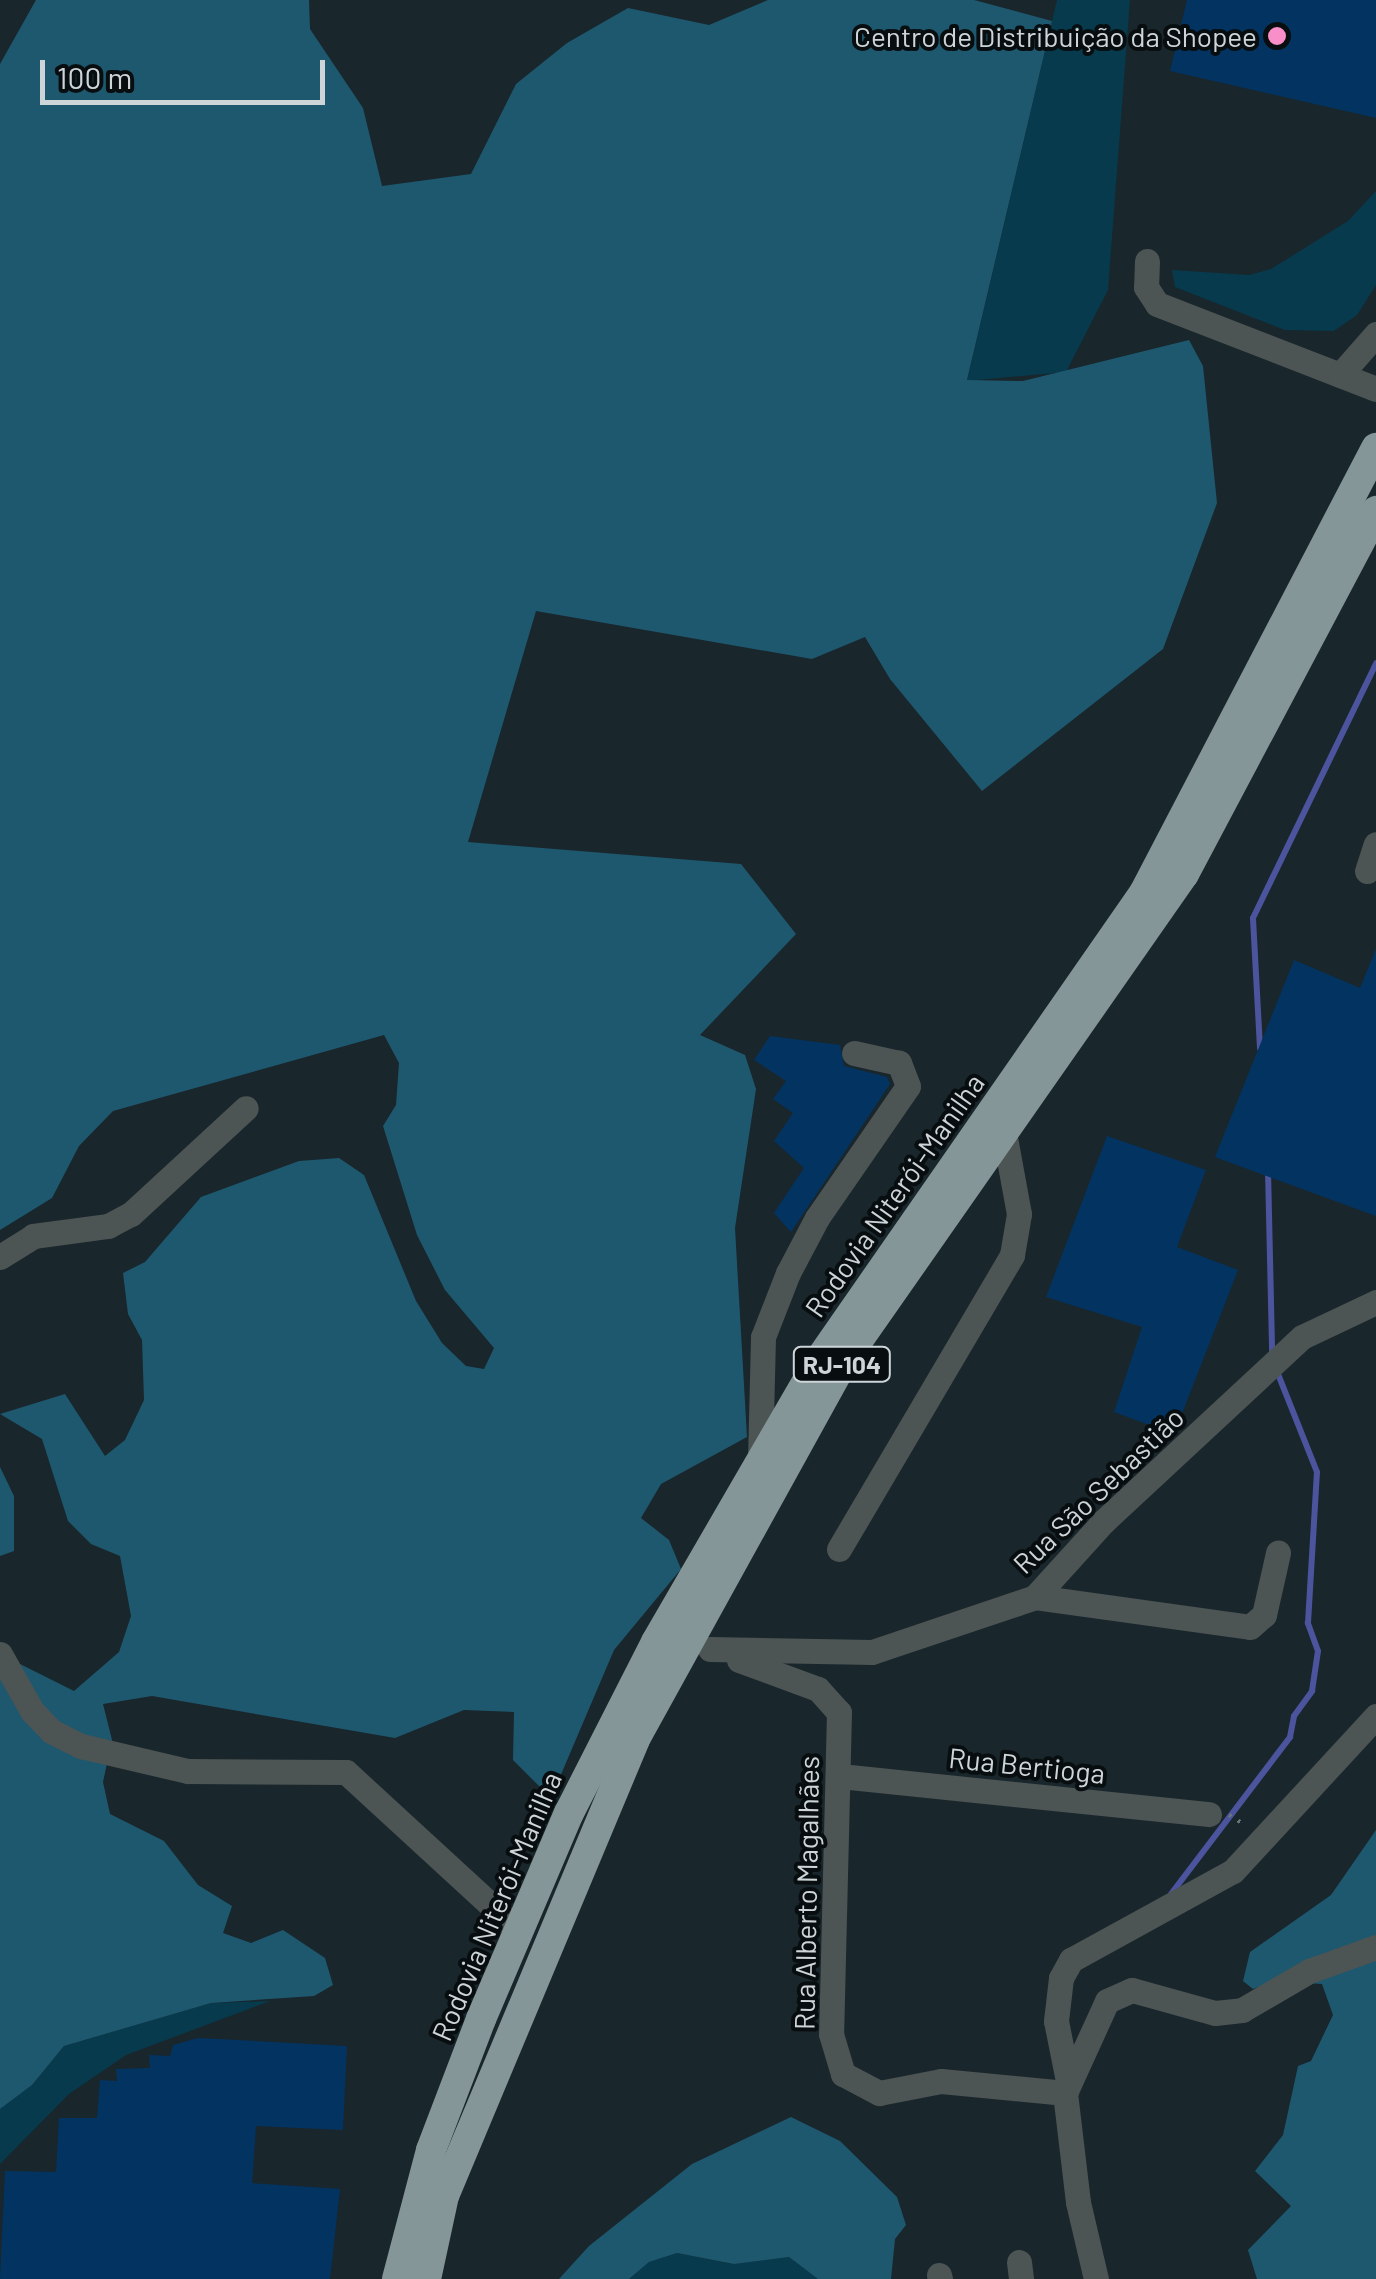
<!DOCTYPE html>
<html>
<head>
<meta charset="utf-8">
<style>
  body { margin:0 }
  #map { position:relative; width:1376px; height:2279px; overflow:hidden; background:#19262c; font-family:Barlow,sans-serif }
  div>[style] { position:absolute }
  .green>* { inset:0; background:#073a4d }
  .forest>* { inset:0; background:#1e586f }
  .stream>* { height:6px; margin:-3px; padding:0 3px; transform-origin:3px; border-radius:3px; background:#4c549d }
  .building>* { inset:0; background:#033461 }
  .path>* { height:4px; margin-top:-2px; transform-origin:0; background:repeating-linear-gradient(90deg,#6a757a 0 2.5px,transparent 0 10.5px) }
  .minor>* { height:25px; margin:-12.5px; padding:0 12.5px; transform-origin:12.5px; border-radius:12.5px; background:#4c5454 }
  .highway>* { height:30px; margin:-15px; padding:0 15px; transform-origin:15px; border-radius:15px; background:#849698 }
  .dots>* { width:28px; height:28px; translate:-50% -50%; box-sizing:border-box; border:5px solid #080e10; border-radius:50% }
  span { translate:-50% -50%; white-space:nowrap; text-align:center; line-height:1.15; -webkit-text-stroke:8px #080e10; paint-order:stroke }
  .shield-label span { padding:2px 8px; background:#080e10; border:2px solid; border-radius:8px; -webkit-text-stroke-width:0 }
  .shield-label { font-size:25px; color:#cdd5d9; font-weight:700 }
  .poi-label { font-size:28px; color:#cdd5d9 }
  .right { translate:-100% -50%; text-align:right }
  .street-label { font-size:28px; color:#cdd5d9 }
  .scale { position:absolute; left:40px; top:60px; width:285px; height:45px; box-sizing:border-box; border:5px solid #cdd5d9; border-top:0; padding-left:12px; font-size:30px; line-height:35px; white-space:nowrap; color:#cdd5d9; -webkit-text-stroke:8px #080e10; paint-order:stroke }
</style>
</head>
<body>
<div id="map">
  <div class="green">
    <div style="clip-path:polygon(1057px 0,1130px 0,1108px 290px,1066px 372px,967px 381px)"></div>
    <div style="clip-path:polygon(1376px 191px,1376px 285px,1357px 315px,1334px 331px,1285px 330px,1175px 287px,1172px 270px,1249px 275px,1271px 269px,1348px 221px)"></div>
    <div style="clip-path:polygon(270px 2001px,126px 2055px,69px 2094px,0 2164px,0 2109px,32px 2085px,64px 2046px,211px 2003px)"></div>
    <div style="clip-path:polygon(677px 2253px,733px 2264px,789px 2257px,818px 2279px,629px 2279px,649px 2262px)"></div>
  </div>
  <div class="forest">
    <div style="clip-path:polygon(36px 0,309px 0,310px 29px,363px 108px,382px 186px,471px 174px,516px 84px,567px 43px,628px 8px,709px 25px,768px 0,974px 0,1052px 21px,967px 380px,1023px 381px,1189px 340px,1203px 366px,1217px 503px,1163px 649px,982px 791px,890px 679px,865px 637px,812px 659px,536px 611px,468px 842px,741px 864px,796px 934px,700px 1035px,745px 1055px,756px 1089px,735px 1228px,747px 1437px,661px 1484px,641px 1518px,669px 1540px,681px 1569px,614px 1650px,551px 1798px,513px 1760px,514px 1712px,464px 1710px,395px 1738px,152px 1696px,103px 1704px,112px 1740px,103px 1782px,110px 1814px,164px 1841px,198px 1885px,232px 1906px,223px 1933px,251px 1943px,283px 1930px,325px 1958px,333px 1985px,314px 1996px,211px 2003px,64px 2046px,32px 2085px,0 2109px,0 1654px,74px 1691px,119px 1652px,131px 1616px,120px 1556px,91px 1544px,68px 1521px,42px 1439px,0 1414px,65px 1394px,105px 1456px,125px 1440px,144px 1400px,142px 1340px,128px 1314px,123px 1273px,145px 1262px,201px 1197px,299px 1161px,339px 1158px,364px 1175px,416px 1301px,442px 1343px,466px 1366px,484px 1369px,494px 1348px,445px 1290px,417px 1235px,383px 1126px,396px 1105px,399px 1063px,384px 1035px,113px 1111px,79px 1146px,52px 1198px,0 1230px,0 64px)"></div>
    <div style="clip-path:polygon(0 1467px,14px 1496px,14px 1551px,0 1556px)"></div>
    <div style="clip-path:polygon(1376px 1830px,1376px 2279px,1257px 2279px,1248px 2250px,1291px 2206px,1255px 2171px,1283px 2135px,1298px 2066px,1311px 2061px,1333px 2015px,1322px 1984px,1275px 1981px,1253px 1989px,1243px 1981px,1250px 1952px,1331px 1895px)"></div>
    <div style="clip-path:polygon(791px 2117px,840px 2141px,897px 2197px,906px 2225px,895px 2239px,891px 2279px,818px 2279px,789px 2257px,734px 2264px,677px 2253px,649px 2262px,629px 2279px,559px 2279px,589px 2246px,692px 2164px)"></div>
  </div>
  <div class="stream">
    <div style="left:1260px;top:1048px;width:130px;rotate:-93.1deg"></div>
    <div style="left:1253px;top:918px;width:283px;rotate:-64.2deg"></div>
    <div style="left:1268px;top:1170px;width:183px;rotate:88.7deg"></div>
    <div style="left:1171px;top:1894px;width:197px;rotate:-52.8deg"></div>
    <div style="left:1290px;top:1737px;width:21px;rotate:-79deg"></div>
    <div style="left:1294px;top:1716px;width:31px;rotate:-54deg"></div>
    <div style="left:1312px;top:1691px;width:40px;rotate:-81.5deg"></div>
    <div style="left:1318px;top:1651px;width:30px;rotate:-110deg"></div>
    <div style="left:1308px;top:1623px;width:151px;rotate:-86.6deg"></div>
    <div style="left:1317px;top:1472px;width:111px;rotate:-111.7deg"></div>
  </div>
  <div class="building">
    <div style="clip-path:polygon(1187px 0,1376px 0,1376px 118px,1170px 71px)"></div>
    <div style="clip-path:polygon(1376px 949px,1376px 1216px,1215px 1157px,1294px 960px,1360px 988px)"></div>
    <div style="clip-path:polygon(770px 1036px,840px 1045px,844px 1066px,887px 1077px,890px 1084px,791px 1232px,774px 1213px,804px 1168px,774px 1141px,793px 1113px,773px 1099px,786px 1081px,754px 1060px)"></div>
    <div style="clip-path:polygon(1107px 1136px,1206px 1170px,1177px 1247px,1238px 1270px,1174px 1434px,1114px 1412px,1142px 1327px,1046px 1297px)"></div>
    <div style="clip-path:polygon(198px 2038px,347px 2046px,343px 2130px,256px 2126px,252px 2183px,340px 2189px,330px 2279px,0 2279px,5px 2171px,56px 2172px,59px 2118px,97px 2118px,100px 2080px,117px 2081px,116px 2069px,150px 2068px,149px 2055px,170px 2056px,173px 2045px)"></div>
  </div>
  <div class="path">
    <div style="left:1229px;top:1815px;width:19px;rotate:32deg"></div>
  </div>
  <div class="minor">
    <div style="left:1147px;top:261px;width:26px;rotate:92deg"></div>
    <div style="left:1146px;top:287px;width:20px;rotate:57deg"></div>
    <div style="left:1157px;top:304px;width:235px;rotate:21.2deg"></div>
    <div style="left:1340px;top:375px;width:55px;rotate:-48.7deg"></div>
    <div style="left:1367px;top:871px;width:28px;rotate:-72deg"></div>
    <div style="left:0;top:1257px;width:39px;rotate:-32deg"></div>
    <div style="left:33px;top:1236px;width:76px;rotate:-7.6deg"></div>
    <div style="left:108px;top:1226px;width:26px;rotate:-28deg"></div>
    <div style="left:131px;top:1214px;width:156px;rotate:-42.7deg"></div>
    <div style="left:760px;top:1460px;width:123px;rotate:-88.6deg"></div>
    <div style="left:763px;top:1337px;width:69px;rotate:-68.7deg"></div>
    <div style="left:788px;top:1273px;width:62px;rotate:-62.2deg"></div>
    <div style="left:817px;top:1218px;width:160px;rotate:-55.4deg"></div>
    <div style="left:908px;top:1086px;width:25px;rotate:-111deg"></div>
    <div style="left:899px;top:1063px;width:46px;rotate:-167.5deg"></div>
    <div style="left:839px;top:1549px;width:341px;rotate:-59.5deg"></div>
    <div style="left:1012px;top:1255px;width:42px;rotate:-80.3deg"></div>
    <div style="left:1019px;top:1214px;width:83px;rotate:-100.4deg"></div>
    <div style="left:1035px;top:1597px;width:217px;rotate:7.9deg"></div>
    <div style="left:1250px;top:1627px;width:18px;rotate:-41deg"></div>
    <div style="left:1264px;top:1615px;width:64px;rotate:-77.3deg"></div>
    <div style="left:710px;top:1649px;width:162px;rotate:1.1deg"></div>
    <div style="left:872px;top:1652px;width:172px;rotate:-18.6deg"></div>
    <div style="left:1035px;top:1597px;width:103px;rotate:-47.8deg"></div>
    <div style="left:1104px;top:1521px;width:270px;rotate:-42.9deg"></div>
    <div style="left:1302px;top:1337px;width:82px;rotate:-25.3deg"></div>
    <div style="left:0;top:1654px;width:65px;rotate:60.7deg"></div>
    <div style="left:32px;top:1711px;width:28px;rotate:46deg"></div>
    <div style="left:51px;top:1731px;width:34px;rotate:27deg"></div>
    <div style="left:81px;top:1746px;width:110px;rotate:13.2deg"></div>
    <div style="left:188px;top:1771px;width:158px;rotate:0.4deg"></div>
    <div style="left:346px;top:1772px;width:234px;rotate:42.6deg"></div>
    <div style="left:739px;top:1660px;width:84px;rotate:20.2deg"></div>
    <div style="left:818px;top:1689px;width:31px;rotate:48deg"></div>
    <div style="left:839px;top:1712px;width:322px;rotate:91.4deg"></div>
    <div style="left:831px;top:2034px;width:42px;rotate:73.3deg"></div>
    <div style="left:843px;top:2074px;width:41px;rotate:27.8deg"></div>
    <div style="left:879px;top:2093px;width:63px;rotate:-11deg"></div>
    <div style="left:941px;top:2081px;width:125px;rotate:5.5deg"></div>
    <div style="left:840px;top:1776px;width:371px;rotate:5.9deg"></div>
    <div style="left:1068px;top:2081px;width:61px;rotate:-101.3deg"></div>
    <div style="left:1056px;top:2021px;width:43px;rotate:-83.4deg"></div>
    <div style="left:1061px;top:1978px;width:21px;rotate:-61deg"></div>
    <div style="left:1071px;top:1960px;width:185px;rotate:-28.8deg"></div>
    <div style="left:1233px;top:1871px;width:211px;rotate:-47.3deg"></div>
    <div style="left:1019px;top:2262px;width:17px;rotate:83deg"></div>
    <div style="left:939px;top:2275px;width:4px;rotate:76deg"></div>
    <div style="left:1096px;top:2279px;width:79px;rotate:-103.2deg"></div>
    <div style="left:1078px;top:2202px;width:110px;rotate:-96.8deg"></div>
    <div style="left:1065px;top:2093px;width:101px;rotate:-65.5deg"></div>
    <div style="left:1107px;top:2001px;width:27px;rotate:-24deg"></div>
    <div style="left:1132px;top:1990px;width:86px;rotate:15.5deg"></div>
    <div style="left:1215px;top:2013px;width:27px;rotate:-6deg"></div>
    <div style="left:1242px;top:2010px;width:78px;rotate:-30.2deg"></div>
    <div style="left:1309px;top:1971px;width:71px;rotate:-19.7deg"></div>
  </div>
  <div class="highway">
    <div style="left:397px;top:2279px;width:133px;rotate:-75.2deg"></div>
    <div style="left:431px;top:2150px;width:140px;rotate:-69.1deg"></div>
    <div style="left:481px;top:2019px;width:224px;rotate:-66.9deg"></div>
    <div style="left:569px;top:1813px;width:192px;rotate:-63deg"></div>
    <div style="left:656px;top:1642px;width:327px;rotate:-59.9deg"></div>
    <div style="left:820px;top:1359px;width:568px;rotate:-55.19deg"></div>
    <div style="left:1144px;top:893px;width:502px;rotate:-62.46deg"></div>
    <div style="left:426px;top:2279px;width:85px;rotate:-77.8deg"></div>
    <div style="left:444px;top:2196px;width:495px;rotate:-67.3deg"></div>
    <div style="left:635px;top:1739px;width:431px;rotate:-61.1deg"></div>
    <div style="left:843px;top:1362px;width:595px;rotate:-55.06deg"></div>
    <div style="left:1184px;top:874px;width:411px;rotate:-62.1deg"></div>
  </div>
  <div class="dots">
    <div style="left:1277px;top:36px;background:#f98fc8"></div>
  </div>
  <div class="shield-label">
    <span style="left:842px;top:1364px">RJ-104</span>
  </div>
  <div class="poi-label">
    <span class="right" style="left:1257px;top:36px">Centro de Distribuição da Shopee</span>
  </div>
  <div class="street-label">
    <span style="left:894px;top:1195px;rotate:-55deg">Rodovia Niterói-Manilha</span>
    <span style="left:1098px;top:1490px;rotate:-44deg">Rua São Sebastião</span>
    <span style="left:1027px;top:1765px;rotate:6deg">Rua Bertioga</span>
    <span style="left:806px;top:1893px;rotate:-89deg">Rua Alberto Magalhães</span>
    <span style="left:496px;top:1906px;rotate:-67deg">Rodovia Niterói-Manilha</span>
  </div>
  <div class="scale">100 m</div>
</div>
</body>
</html>
